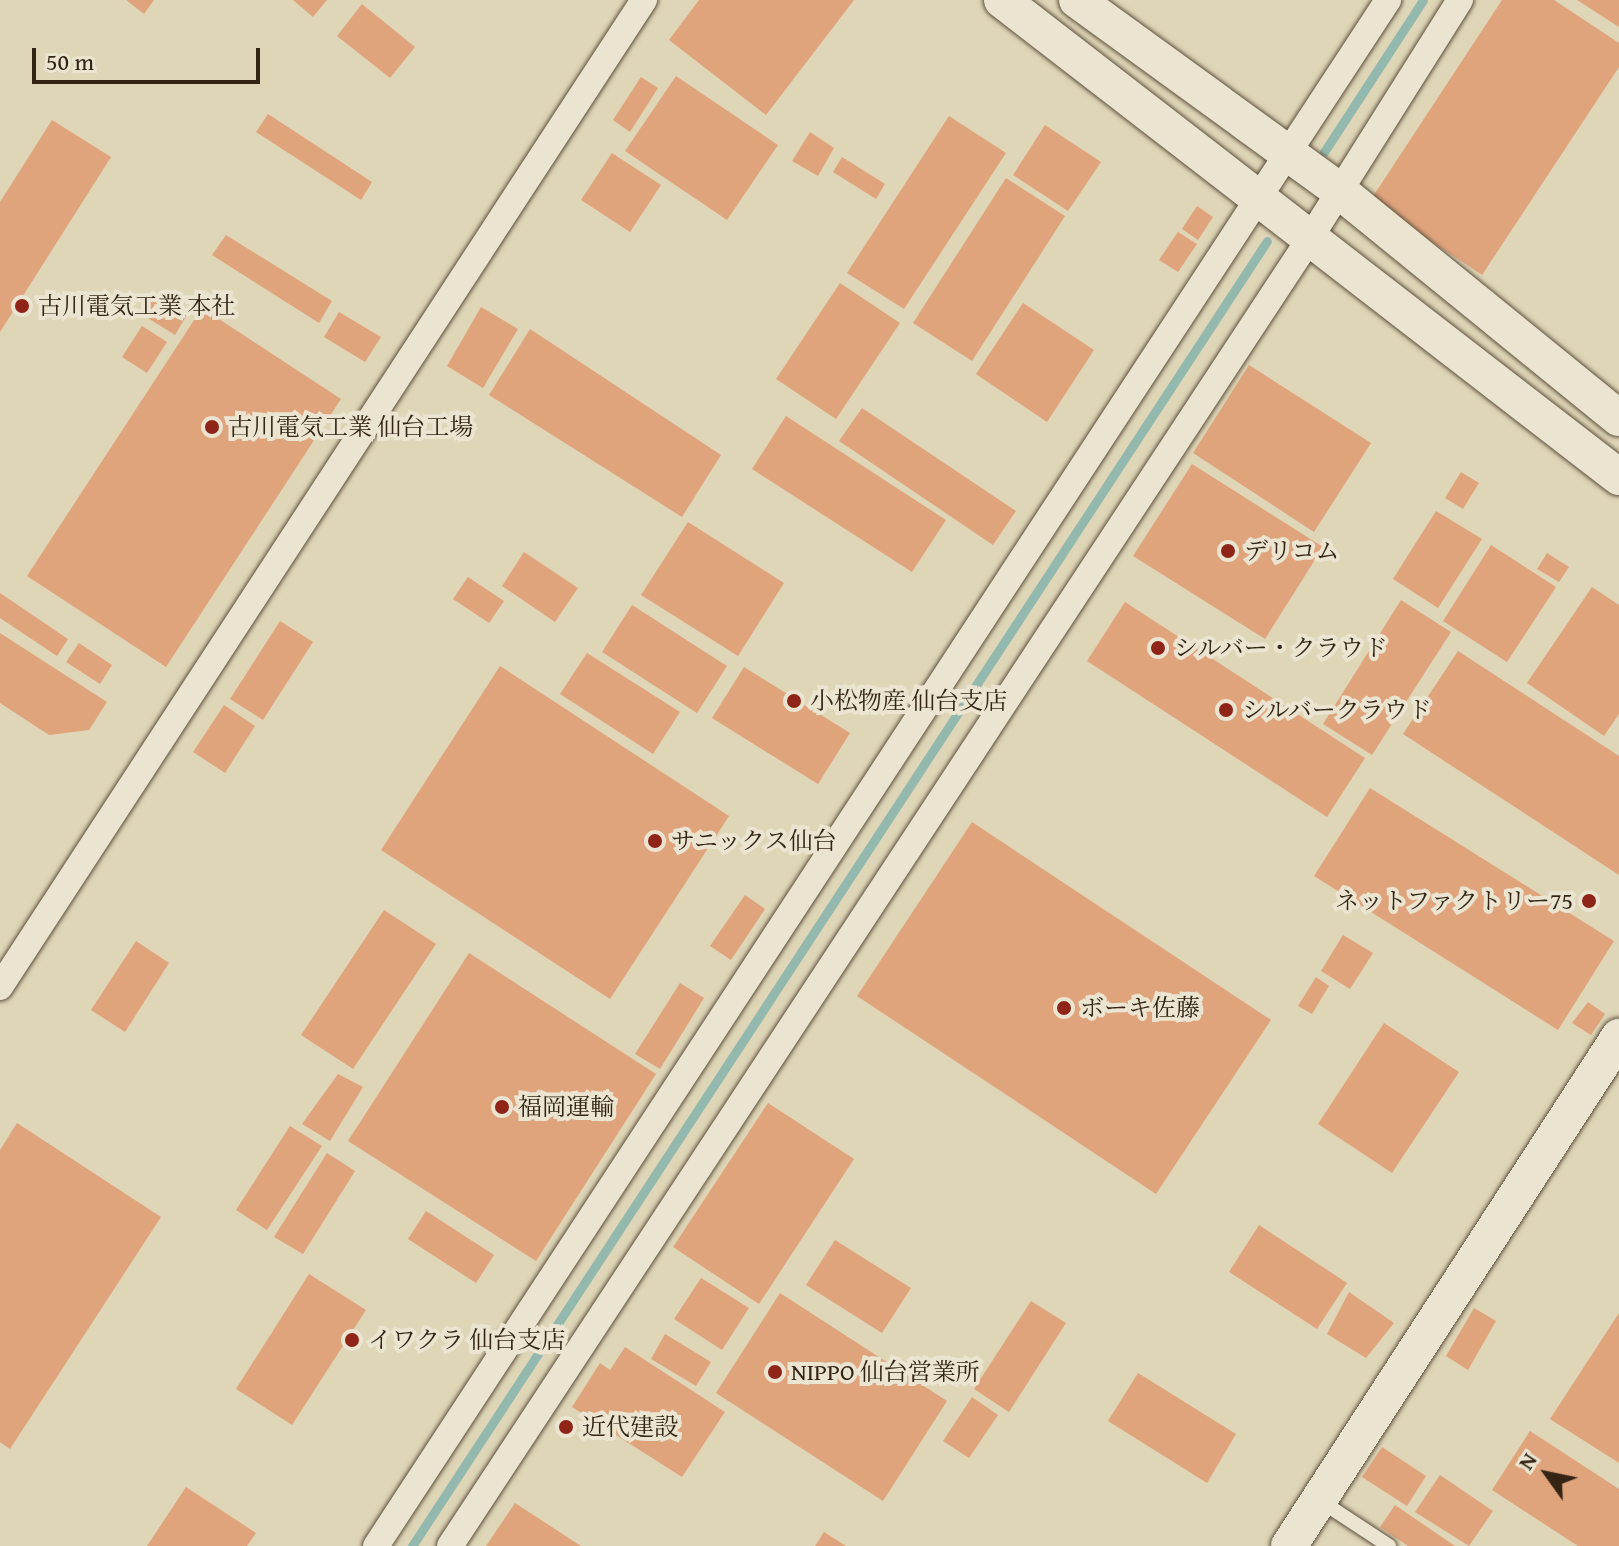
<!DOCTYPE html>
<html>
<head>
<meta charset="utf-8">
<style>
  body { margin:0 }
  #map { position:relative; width:1619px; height:1546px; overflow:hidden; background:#dfd5b7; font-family:"Gentium Book Plus","Noto Serif JP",serif }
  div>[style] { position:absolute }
  .stream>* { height:9px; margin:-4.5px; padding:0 4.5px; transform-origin:4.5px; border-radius:4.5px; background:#93b9ae }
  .building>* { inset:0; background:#e0a47d }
  .roads { filter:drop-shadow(0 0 2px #5e503d) drop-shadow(0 0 2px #5e503d) }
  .lane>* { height:14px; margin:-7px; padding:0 7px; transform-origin:7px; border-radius:7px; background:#eae4d0 }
  .street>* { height:26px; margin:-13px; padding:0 13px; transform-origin:13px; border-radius:13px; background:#eae4d0 }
  .secondary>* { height:36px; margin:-18px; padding:0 18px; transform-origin:18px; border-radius:18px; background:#eae4d0 }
  .dots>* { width:22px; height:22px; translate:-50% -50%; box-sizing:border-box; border:4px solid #eae4d0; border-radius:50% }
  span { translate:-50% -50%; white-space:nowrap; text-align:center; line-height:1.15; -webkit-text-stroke:8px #eae4d0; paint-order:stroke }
  .poi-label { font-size:24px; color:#332414 }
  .left { translate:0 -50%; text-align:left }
  .right { translate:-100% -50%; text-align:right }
  .north { position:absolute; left:1507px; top:1434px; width:80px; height:80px; -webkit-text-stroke:6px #eae4d0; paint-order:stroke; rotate:303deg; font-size:22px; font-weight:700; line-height:32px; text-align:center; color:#332414 }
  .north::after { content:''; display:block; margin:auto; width:28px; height:36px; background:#332414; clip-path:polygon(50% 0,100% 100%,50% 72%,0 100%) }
  .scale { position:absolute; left:32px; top:48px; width:228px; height:36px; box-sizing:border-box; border:4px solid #332414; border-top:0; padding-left:10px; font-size:24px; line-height:28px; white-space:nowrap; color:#332414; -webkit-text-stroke:6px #eae4d0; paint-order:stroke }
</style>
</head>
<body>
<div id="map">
  <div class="stream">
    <div style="left:1324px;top:152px;width:181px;rotate:-56.9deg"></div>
    <div style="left:412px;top:1546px;width:1560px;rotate:-56.77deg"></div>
  </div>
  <div class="building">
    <div style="clip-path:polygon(126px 0,154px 0,144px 14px)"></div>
    <div style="clip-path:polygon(293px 0,327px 0,313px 17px)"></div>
    <div style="clip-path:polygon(699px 0,854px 0,766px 115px,669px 40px)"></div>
    <div style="clip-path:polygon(1502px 0,1554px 0,1619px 43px,1619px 67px,1482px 275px,1370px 201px)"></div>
    <div style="clip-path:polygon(1577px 0,1619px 0,1619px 27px)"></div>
    <div style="clip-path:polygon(362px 4px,415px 47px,390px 78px,337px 36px)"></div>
    <div style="clip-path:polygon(676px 76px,778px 145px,727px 220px,625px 151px)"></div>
    <div style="clip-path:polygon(641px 77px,658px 88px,630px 132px,613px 120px)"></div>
    <div style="clip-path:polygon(268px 114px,372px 182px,361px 200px,256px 132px)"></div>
    <div style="clip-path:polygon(949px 116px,1006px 153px,904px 309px,847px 273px)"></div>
    <div style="clip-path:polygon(52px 120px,111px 157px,0 332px,0 202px)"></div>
    <div style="clip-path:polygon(1045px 125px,1101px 162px,1068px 211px,1013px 175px)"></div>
    <div style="clip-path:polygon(810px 132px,834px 148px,818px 176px,792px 161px)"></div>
    <div style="clip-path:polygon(612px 153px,661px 185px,630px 232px,581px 200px)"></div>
    <div style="clip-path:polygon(842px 157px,885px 184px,876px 199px,833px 172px)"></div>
    <div style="clip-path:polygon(1006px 178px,1065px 216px,972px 361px,913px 323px)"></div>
    <div style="clip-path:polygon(1197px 206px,1213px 217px,1198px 240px,1182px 229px)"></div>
    <div style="clip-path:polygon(1178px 232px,1197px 244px,1178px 272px,1159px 260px)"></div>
    <div style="clip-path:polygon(226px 235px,332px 301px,319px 323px,212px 255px)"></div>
    <div style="clip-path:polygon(840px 283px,900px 323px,836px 419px,776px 379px)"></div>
    <div style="clip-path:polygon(153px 291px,188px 313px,175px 335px,140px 313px)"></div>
    <div style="clip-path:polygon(1023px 303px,1094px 350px,1047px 422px,976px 374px)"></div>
    <div style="clip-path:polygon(481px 307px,518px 329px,483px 388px,447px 366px)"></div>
    <div style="clip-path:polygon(202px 308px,341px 399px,166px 667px,27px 576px)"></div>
    <div style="clip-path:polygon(339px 312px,381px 337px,365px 362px,324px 337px)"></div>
    <div style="clip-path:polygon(142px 326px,167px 342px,147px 373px,122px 357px)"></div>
    <div style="clip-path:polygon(530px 329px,721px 455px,682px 517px,489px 395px)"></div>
    <div style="clip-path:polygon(1249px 365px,1371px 443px,1314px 532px,1193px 453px)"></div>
    <div style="clip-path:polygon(862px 408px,1016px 511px,993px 545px,839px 441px)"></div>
    <div style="clip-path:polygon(786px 416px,946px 520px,912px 572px,752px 469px)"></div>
    <div style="clip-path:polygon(1192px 464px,1323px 547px,1265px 639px,1133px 556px)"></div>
    <div style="clip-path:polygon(1461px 472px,1479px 483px,1463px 509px,1445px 498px)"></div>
    <div style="clip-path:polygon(1436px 511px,1482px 539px,1438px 608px,1393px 579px)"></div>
    <div style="clip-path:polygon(688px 522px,784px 583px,738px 656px,641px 595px)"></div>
    <div style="clip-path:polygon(1491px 545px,1556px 587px,1507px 662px,1443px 621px)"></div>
    <div style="clip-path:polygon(524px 552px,578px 588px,555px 622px,502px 586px)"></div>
    <div style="clip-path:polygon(1547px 553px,1569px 567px,1559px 582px,1537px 569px)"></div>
    <div style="clip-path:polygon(468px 577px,504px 601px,489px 623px,453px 599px)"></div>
    <div style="clip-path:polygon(1592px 587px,1619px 605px,1619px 714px,1604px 736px,1527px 683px)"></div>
    <div style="clip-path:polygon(0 593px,68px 639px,57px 656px,0 618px)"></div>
    <div style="clip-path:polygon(1401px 600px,1451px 632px,1372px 755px,1323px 724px)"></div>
    <div style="clip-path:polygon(1125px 602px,1365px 758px,1327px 817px,1087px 661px)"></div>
    <div style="clip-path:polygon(632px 605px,727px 666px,697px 713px,602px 652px)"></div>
    <div style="clip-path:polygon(280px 621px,313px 642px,263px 720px,230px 699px)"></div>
    <div style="clip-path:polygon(0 633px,107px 702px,89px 730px,49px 735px,0 703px)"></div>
    <div style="clip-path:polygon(79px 643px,112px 665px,100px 684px,66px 662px)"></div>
    <div style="clip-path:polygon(1458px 651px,1619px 756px,1619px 875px,1403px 734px)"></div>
    <div style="clip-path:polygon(587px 653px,680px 712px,653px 754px,560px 694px)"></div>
    <div style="clip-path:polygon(500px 666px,729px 816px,610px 999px,381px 850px)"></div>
    <div style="clip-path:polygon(744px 667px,850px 733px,818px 784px,712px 718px)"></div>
    <div style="clip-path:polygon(224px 705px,255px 726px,225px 773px,193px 752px)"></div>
    <div style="clip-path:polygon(1370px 788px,1614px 941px,1558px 1030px,1314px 876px)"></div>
    <div style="clip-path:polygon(972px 822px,1271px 1020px,1156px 1194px,857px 996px)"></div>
    <div style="clip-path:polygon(745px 895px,765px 909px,731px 960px,710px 946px)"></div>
    <div style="clip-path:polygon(384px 910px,436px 944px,353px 1069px,301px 1035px)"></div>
    <div style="clip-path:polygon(1343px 935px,1373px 953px,1350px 989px,1321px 971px)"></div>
    <div style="clip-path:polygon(136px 941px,169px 963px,125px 1032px,91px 1010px)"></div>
    <div style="clip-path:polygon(469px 953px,656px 1074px,536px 1261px,348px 1141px)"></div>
    <div style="clip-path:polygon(1316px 977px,1329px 986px,1312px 1014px,1298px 1006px)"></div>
    <div style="clip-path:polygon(680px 983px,704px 998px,660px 1069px,635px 1054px)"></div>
    <div style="clip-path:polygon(1588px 1002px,1605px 1014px,1591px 1035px,1572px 1023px)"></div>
    <div style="clip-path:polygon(1384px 1023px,1459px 1072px,1392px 1173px,1318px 1124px)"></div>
    <div style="clip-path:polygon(338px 1074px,363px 1087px,330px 1141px,302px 1124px)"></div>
    <div style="clip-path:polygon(768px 1103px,854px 1159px,759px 1304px,673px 1247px)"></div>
    <div style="clip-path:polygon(17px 1123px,161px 1217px,10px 1449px,0 1442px,0 1150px)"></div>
    <div style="clip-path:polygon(290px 1126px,322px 1146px,267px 1230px,236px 1210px)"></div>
    <div style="clip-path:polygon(327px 1153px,355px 1171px,303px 1254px,274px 1237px)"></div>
    <div style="clip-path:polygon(426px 1211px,494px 1255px,476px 1283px,408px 1239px)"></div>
    <div style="clip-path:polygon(1259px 1225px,1347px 1283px,1317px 1329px,1229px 1272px)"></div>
    <div style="clip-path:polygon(835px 1240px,911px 1288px,882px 1333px,806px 1285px)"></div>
    <div style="clip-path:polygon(309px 1274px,366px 1310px,292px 1425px,236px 1389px)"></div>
    <div style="clip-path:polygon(701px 1278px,749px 1308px,722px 1350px,674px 1319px)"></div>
    <div style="clip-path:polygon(1349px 1292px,1394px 1323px,1366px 1358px,1327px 1334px)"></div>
    <div style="clip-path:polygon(780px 1293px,947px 1401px,883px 1501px,716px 1393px)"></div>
    <div style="clip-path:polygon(1031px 1301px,1066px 1323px,1009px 1412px,974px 1389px)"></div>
    <div style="clip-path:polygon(1474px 1308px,1496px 1321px,1468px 1370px,1446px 1356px)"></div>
    <div style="clip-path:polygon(1619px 1313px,1619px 1463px,1550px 1419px)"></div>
    <div style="clip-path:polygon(665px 1334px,711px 1362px,696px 1386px,651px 1359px)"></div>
    <div style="clip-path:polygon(625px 1347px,725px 1412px,682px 1477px,572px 1407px,600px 1363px,610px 1370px)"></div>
    <div style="clip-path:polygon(1138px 1373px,1236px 1434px,1207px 1483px,1108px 1421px)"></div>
    <div style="clip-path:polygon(972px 1397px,998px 1415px,969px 1458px,943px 1441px)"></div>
    <div style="clip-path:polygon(1530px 1431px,1619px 1489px,1619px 1546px,1578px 1546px,1492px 1490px)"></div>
    <div style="clip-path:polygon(1382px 1447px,1426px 1476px,1407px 1506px,1362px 1477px)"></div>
    <div style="clip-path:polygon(1440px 1475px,1493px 1511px,1469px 1546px,1415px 1512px)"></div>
    <div style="clip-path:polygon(186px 1487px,256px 1533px,247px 1546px,147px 1546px)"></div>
    <div style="clip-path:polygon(515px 1503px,581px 1546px,486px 1546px)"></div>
    <div style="clip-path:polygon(1395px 1505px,1455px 1546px,1408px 1546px,1380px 1527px)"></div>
    <div style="clip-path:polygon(824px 1532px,846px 1546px,815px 1546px)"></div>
  </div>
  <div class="roads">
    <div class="lane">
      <div style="left:1319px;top:1500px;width:84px;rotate:33.3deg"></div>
    </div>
    <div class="street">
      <div style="left:0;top:987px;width:1179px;rotate:-56.88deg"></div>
      <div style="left:376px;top:1546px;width:1848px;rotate:-56.79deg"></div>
      <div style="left:450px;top:1546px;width:1569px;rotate:-56.67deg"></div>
      <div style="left:1312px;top:235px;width:278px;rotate:-57.8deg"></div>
    </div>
    <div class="secondary">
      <div style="left:1002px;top:0;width:780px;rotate:37.71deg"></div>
      <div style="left:1077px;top:0;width:321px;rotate:36deg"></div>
      <div style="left:1337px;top:189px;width:363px;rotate:39.1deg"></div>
      <div style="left:1289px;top:1546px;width:607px;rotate:-57.04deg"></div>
    </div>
  </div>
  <div class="dots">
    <div style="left:22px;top:306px;background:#8f2418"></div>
    <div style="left:212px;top:427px;background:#8f2418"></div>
    <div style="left:1228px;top:551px;background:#8f2418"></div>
    <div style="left:1158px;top:648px;background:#8f2418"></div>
    <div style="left:794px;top:701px;background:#8f2418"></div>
    <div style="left:1226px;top:710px;background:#8f2418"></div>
    <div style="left:655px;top:841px;background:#8f2418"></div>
    <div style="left:1589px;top:901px;background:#8f2418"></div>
    <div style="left:1064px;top:1008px;background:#8f2418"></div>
    <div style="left:502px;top:1107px;background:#8f2418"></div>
    <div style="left:352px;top:1340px;background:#8f2418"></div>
    <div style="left:775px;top:1372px;background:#8f2418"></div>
    <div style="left:566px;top:1427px;background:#8f2418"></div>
  </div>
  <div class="poi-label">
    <span class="left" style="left:38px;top:306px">古川電気工業 本社</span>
    <span class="left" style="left:228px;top:427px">古川電気工業 仙台工場</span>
    <span class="left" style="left:1244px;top:551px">デリコム</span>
    <span class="left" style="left:1174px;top:648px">シルバー・クラウド</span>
    <span class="left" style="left:810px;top:701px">小松物産 仙台支店</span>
    <span class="left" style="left:1242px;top:710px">シルバークラウド</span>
    <span class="left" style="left:671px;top:841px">サニックス仙台</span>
    <span class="right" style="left:1573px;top:901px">ネットファクトリー75</span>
    <span class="left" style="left:1080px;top:1008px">ボーキ佐藤</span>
    <span class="left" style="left:518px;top:1107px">福岡運輸</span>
    <span class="left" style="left:368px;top:1340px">イワクラ 仙台支店</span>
    <span class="left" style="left:791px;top:1372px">NIPPO 仙台営業所</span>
    <span class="left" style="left:582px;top:1427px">近代建設</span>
  </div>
  <div class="north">N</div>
  <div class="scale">50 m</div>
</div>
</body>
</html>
